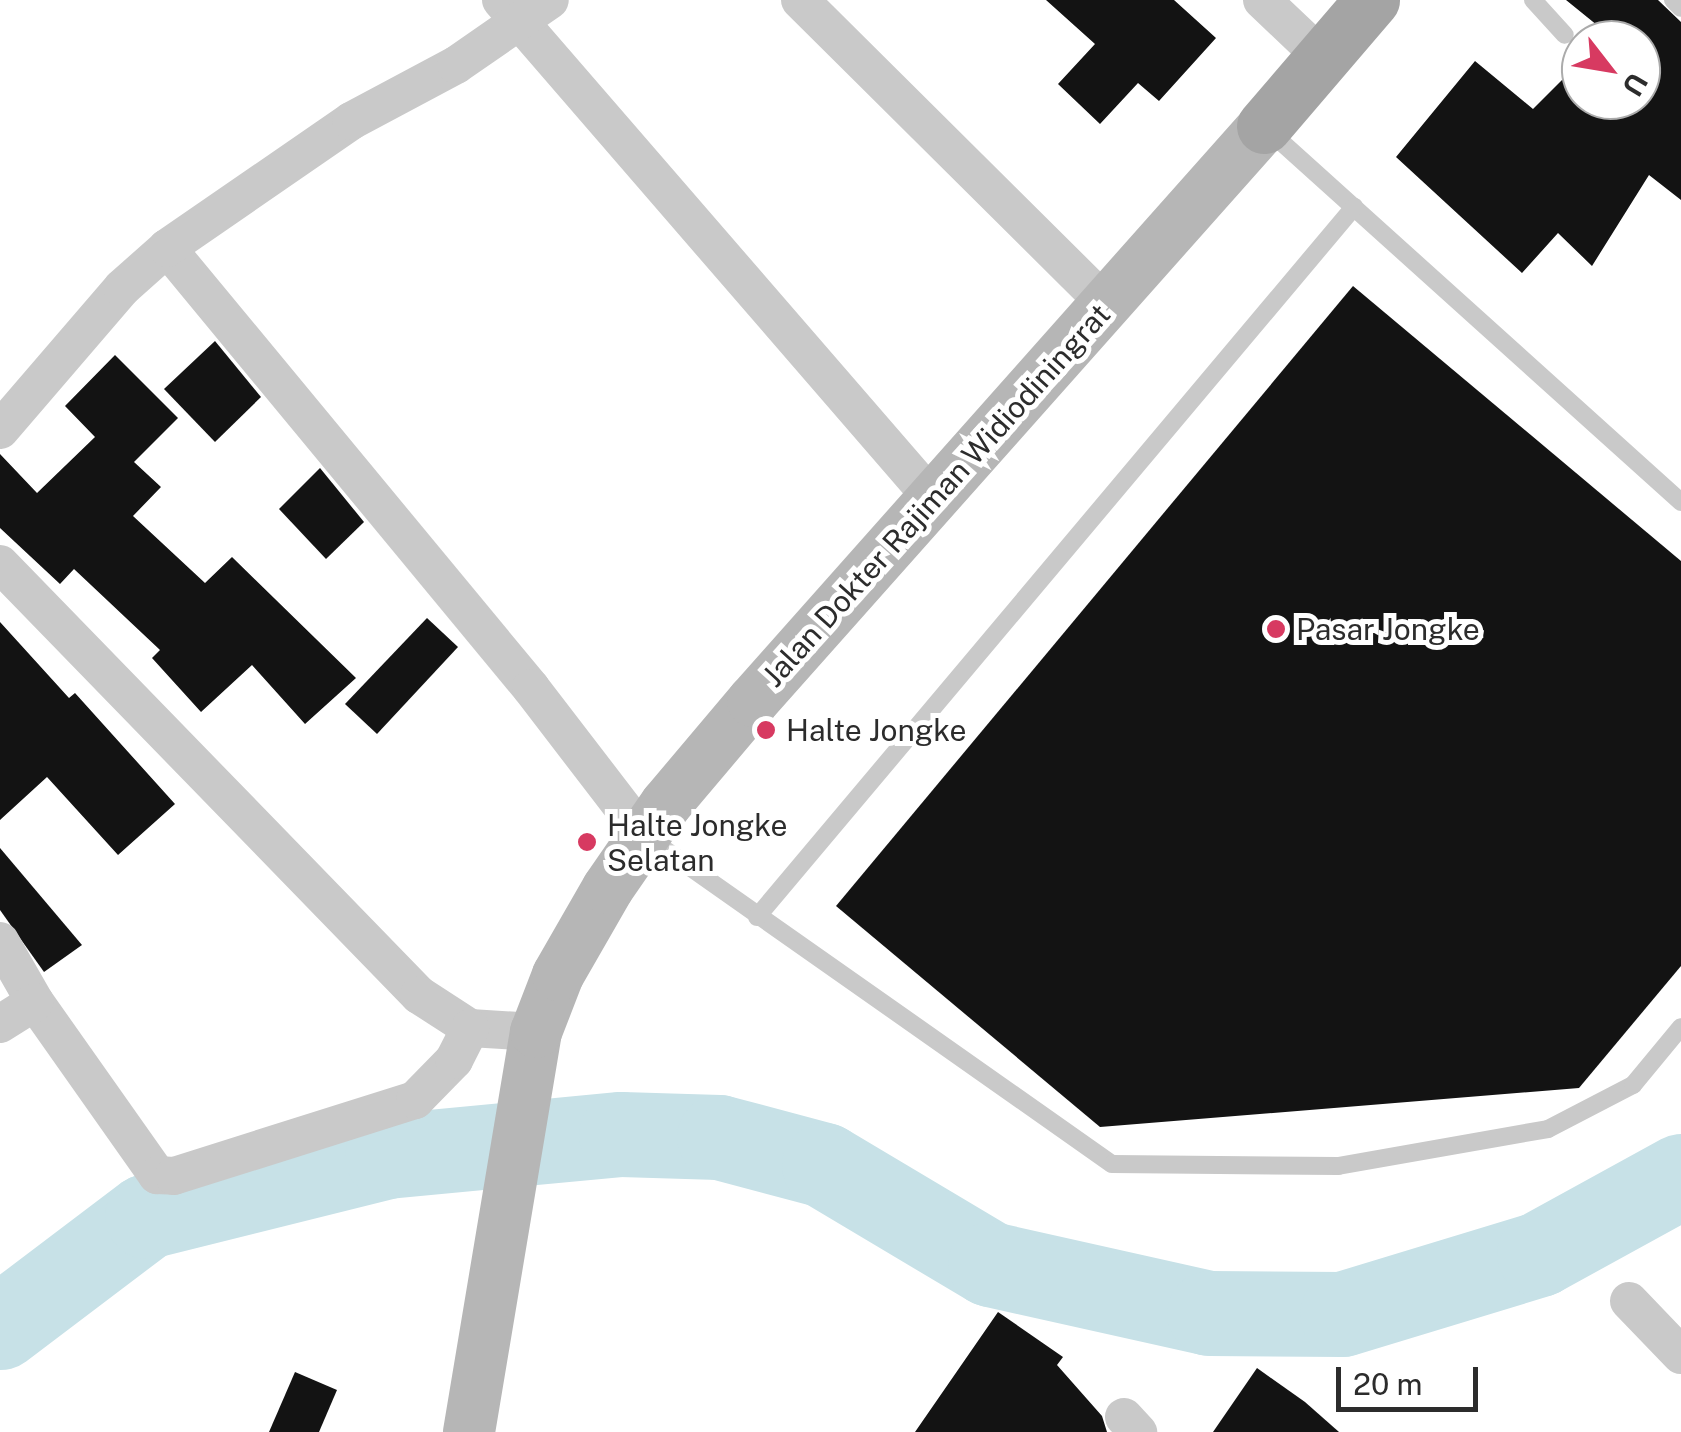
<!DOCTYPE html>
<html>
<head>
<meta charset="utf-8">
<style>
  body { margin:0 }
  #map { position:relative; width:1681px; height:1432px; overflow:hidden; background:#fff; font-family:"Public Sans",sans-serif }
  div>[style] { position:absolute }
  .river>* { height:85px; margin:-42.5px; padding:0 42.5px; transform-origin:42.5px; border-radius:42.5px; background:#c7e1e7 }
  .building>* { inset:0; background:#131313 }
  .lane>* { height:18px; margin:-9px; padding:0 9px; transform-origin:9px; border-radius:9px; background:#c9c9c9 }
  .street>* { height:38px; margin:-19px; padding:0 19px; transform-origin:19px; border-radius:19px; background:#c9c9c9 }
  .secondary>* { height:52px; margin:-26px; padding:0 26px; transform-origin:26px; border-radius:26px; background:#b6b6b6 }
  .primary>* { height:55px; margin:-27.5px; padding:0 27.5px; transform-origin:27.5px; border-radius:27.5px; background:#a4a4a4 }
  .dots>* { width:28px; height:28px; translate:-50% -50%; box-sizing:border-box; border:5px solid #fff; border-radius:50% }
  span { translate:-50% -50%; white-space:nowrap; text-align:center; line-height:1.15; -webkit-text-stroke:10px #fff; paint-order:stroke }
  .street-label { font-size:30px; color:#2c2c2c }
  .poi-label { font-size:30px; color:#2c2c2c }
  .left { translate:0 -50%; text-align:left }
  .north { position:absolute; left:1561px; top:20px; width:100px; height:100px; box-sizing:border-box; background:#fff; border:2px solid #ababab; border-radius:50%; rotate:121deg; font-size:28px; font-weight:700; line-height:40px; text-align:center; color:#2c2c2c }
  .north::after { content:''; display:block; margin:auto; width:35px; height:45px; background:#d73a61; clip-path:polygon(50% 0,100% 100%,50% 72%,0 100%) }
  .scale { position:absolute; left:1336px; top:1367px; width:142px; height:45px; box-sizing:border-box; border:5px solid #2c2c2c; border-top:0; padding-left:12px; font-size:30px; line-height:35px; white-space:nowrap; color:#2c2c2c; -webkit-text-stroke:8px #fff; paint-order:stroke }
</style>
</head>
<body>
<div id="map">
  <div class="river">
    <div style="left:0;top:1327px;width:184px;rotate:-37.1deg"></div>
    <div style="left:147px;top:1216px;width:247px;rotate:-14deg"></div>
    <div style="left:387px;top:1156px;width:235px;rotate:-5.4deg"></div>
    <div style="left:621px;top:1134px;width:98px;rotate:1.8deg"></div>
    <div style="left:719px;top:1137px;width:109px;rotate:14.9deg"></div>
    <div style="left:824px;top:1165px;width:193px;rotate:30.8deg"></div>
    <div style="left:990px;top:1264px;width:224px;rotate:12.6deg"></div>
    <div style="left:1209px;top:1313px;width:133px;rotate:0.4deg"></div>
    <div style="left:1342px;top:1314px;width:206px;rotate:-16.9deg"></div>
    <div style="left:1539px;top:1254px;width:162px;rotate:-28.8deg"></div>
  </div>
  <div class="building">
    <div style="clip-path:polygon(1046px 0,1174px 0,1216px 38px,1159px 101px,1138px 83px,1100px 124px,1058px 84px,1095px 44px)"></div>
    <div style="clip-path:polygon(1566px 0,1658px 0,1681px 22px,1681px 200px,1649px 175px,1592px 266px,1558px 233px,1522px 273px,1396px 157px,1475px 61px,1533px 109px,1581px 61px,1581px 100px,1641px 100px,1641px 40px,1602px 40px,1608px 34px)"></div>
    <div style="clip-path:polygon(1353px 286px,1681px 561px,1681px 966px,1579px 1088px,1100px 1127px,836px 906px)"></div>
    <div style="clip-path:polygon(215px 341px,261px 397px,215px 442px,164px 389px)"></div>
    <div style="clip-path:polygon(115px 355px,178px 418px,134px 462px,161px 487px,133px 516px,205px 583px,232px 557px,356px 678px,305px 724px,252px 665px,201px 712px,152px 658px,160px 650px,74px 569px,60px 584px,0 528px,0 454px,37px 493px,95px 437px,65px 406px)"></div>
    <div style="clip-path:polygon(320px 468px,364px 522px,326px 559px,279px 509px)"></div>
    <div style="clip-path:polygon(427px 618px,458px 647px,377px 734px,345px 704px)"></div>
    <div style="clip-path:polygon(0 622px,69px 698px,75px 693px,175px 804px,118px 855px,47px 777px,0 820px)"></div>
    <div style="clip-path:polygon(0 848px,82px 945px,44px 972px,0 910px)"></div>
    <div style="clip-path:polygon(998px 1312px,1063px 1357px,1057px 1365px,1102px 1416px,1107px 1432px,915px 1432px)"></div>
    <div style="clip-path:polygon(1257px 1368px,1305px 1402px,1339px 1432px,1213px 1432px)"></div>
    <div style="clip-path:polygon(295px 1372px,337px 1390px,319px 1432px,269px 1432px)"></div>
  </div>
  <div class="lane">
    <div style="left:1533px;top:0;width:47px;rotate:47.6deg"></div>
    <div style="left:1673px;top:0;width:11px;rotate:45deg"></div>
    <div style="left:1268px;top:130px;width:556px;rotate:42.01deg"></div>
    <div style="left:647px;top:837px;width:568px;rotate:35.12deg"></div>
    <div style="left:1112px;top:1164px;width:226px;rotate:0.5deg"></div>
    <div style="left:1338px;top:1166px;width:213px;rotate:-10deg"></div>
    <div style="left:1548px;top:1129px;width:96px;rotate:-27.4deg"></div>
    <div style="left:1633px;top:1085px;width:75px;rotate:-50.4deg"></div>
    <div style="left:757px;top:917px;width:928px;rotate:-49.94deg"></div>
  </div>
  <div class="street">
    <div style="left:501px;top:0;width:660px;rotate:49.12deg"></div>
    <div style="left:800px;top:0;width:431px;rotate:44.8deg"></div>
    <div style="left:1262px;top:0;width:83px;rotate:43.5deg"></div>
    <div style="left:167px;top:248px;width:571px;rotate:50.4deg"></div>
    <div style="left:531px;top:688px;width:185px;rotate:52.5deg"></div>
    <div style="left:0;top:430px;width:187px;rotate:-49.3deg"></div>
    <div style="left:122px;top:288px;width:60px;rotate:-41.6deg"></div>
    <div style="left:167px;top:248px;width:224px;rotate:-34.6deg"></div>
    <div style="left:351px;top:121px;width:119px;rotate:-28.1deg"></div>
    <div style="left:456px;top:65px;width:114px;rotate:-34.7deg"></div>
    <div style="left:0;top:564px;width:601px;rotate:45.81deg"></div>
    <div style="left:419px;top:995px;width:61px;rotate:32.9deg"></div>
    <div style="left:470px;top:1028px;width:66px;rotate:3.5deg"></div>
    <div style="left:0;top:941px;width:70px;rotate:60.2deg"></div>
    <div style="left:35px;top:1002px;width:212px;rotate:54.8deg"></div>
    <div style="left:157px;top:1175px;width:17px;rotate:3deg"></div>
    <div style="left:174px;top:1176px;width:253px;rotate:-17.5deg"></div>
    <div style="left:415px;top:1100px;width:56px;rotate:-45.7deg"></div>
    <div style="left:454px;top:1060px;width:36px;rotate:-63deg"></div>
    <div style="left:0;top:1024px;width:41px;rotate:-32.2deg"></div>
    <div style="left:1629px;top:1301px;width:75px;rotate:46.1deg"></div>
    <div style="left:1124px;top:1417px;width:21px;rotate:47deg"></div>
  </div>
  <div class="secondary">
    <div style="left:469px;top:1432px;width:406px;rotate:-80.5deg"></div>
    <div style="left:536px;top:1032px;width:61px;rotate:-68.9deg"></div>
    <div style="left:558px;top:975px;width:100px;rotate:-60.1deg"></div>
    <div style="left:608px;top:888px;width:102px;rotate:-55.4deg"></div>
    <div style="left:666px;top:804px;width:135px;rotate:-49.8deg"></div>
    <div style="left:753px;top:701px;width:769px;rotate:-48.37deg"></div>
  </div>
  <div class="primary">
    <div style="left:1264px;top:126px;width:166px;rotate:-49.4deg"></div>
  </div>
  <div class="dots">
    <div style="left:1276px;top:629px;background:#d73a61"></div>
    <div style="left:766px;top:730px;background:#d73a61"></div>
    <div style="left:587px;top:842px;background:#d73a61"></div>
  </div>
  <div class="street-label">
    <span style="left:936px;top:495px;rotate:-48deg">Jalan Dokter Rajiman Widiodiningrat</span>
  </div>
  <div class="poi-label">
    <span class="left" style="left:1296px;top:629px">Pasar Jongke</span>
    <span class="left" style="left:786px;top:730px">Halte Jongke</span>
    <span class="left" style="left:607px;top:842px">Halte Jongke<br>Selatan</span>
  </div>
  <div class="north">U</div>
  <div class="scale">20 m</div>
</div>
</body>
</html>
